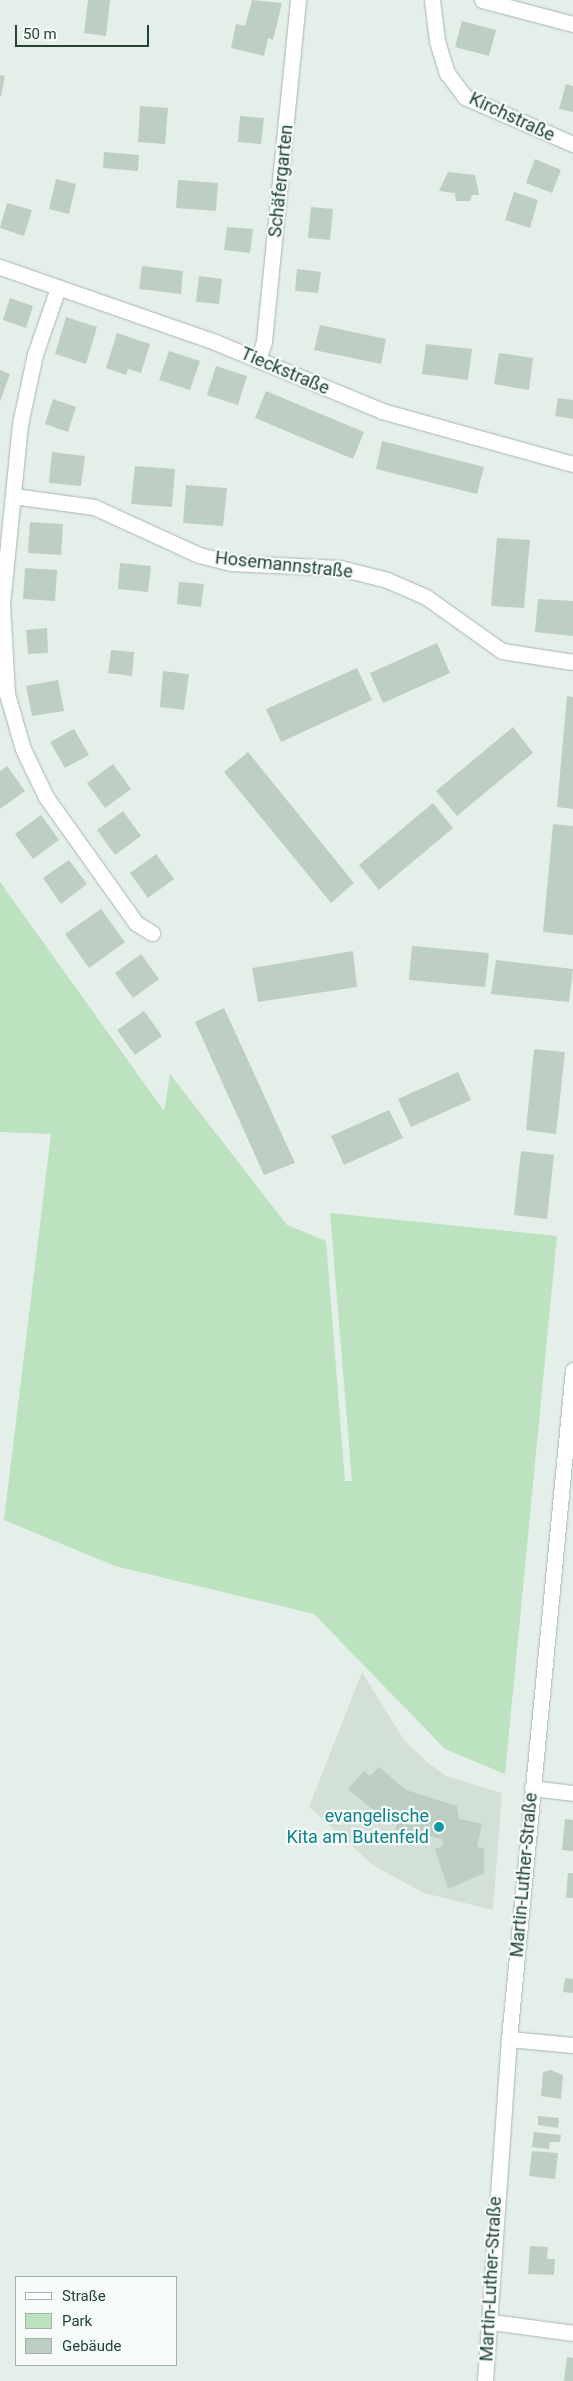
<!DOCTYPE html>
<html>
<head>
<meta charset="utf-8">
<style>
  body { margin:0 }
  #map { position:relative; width:573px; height:2381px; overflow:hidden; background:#e5efe9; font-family:Roboto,sans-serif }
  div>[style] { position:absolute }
  .built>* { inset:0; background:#d3e0d8 }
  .green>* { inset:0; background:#bce2c0 }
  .building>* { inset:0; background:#bdcec4 }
  .roads { filter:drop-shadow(0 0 1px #a7b8af) drop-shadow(0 0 1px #a7b8af) }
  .minor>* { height:15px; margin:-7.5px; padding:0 7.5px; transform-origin:7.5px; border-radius:7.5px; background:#fff }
  .tertiary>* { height:15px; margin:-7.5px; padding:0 7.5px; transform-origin:7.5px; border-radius:7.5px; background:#fff }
  .dots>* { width:14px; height:14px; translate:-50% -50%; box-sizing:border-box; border:2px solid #f6fbf8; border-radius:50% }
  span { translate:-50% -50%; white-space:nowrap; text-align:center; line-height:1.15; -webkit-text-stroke:4.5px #f6fbf8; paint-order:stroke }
  .street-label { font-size:18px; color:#224435 }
  .culture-label { font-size:18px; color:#0d838f }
  .right { translate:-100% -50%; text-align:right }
  .legend { position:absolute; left:15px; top:2276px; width:162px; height:90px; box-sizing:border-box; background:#f6fbf8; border:1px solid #a1b2aa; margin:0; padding:6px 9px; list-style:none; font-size:15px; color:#224435 }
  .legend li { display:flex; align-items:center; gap:10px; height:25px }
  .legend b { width:25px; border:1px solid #a1b2aa }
  .scale { position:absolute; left:15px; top:25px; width:134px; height:22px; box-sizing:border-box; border:2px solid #224435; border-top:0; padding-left:6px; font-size:15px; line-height:18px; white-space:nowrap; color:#224435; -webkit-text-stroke:4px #f6fbf8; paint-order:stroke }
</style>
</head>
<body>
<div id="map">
  <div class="built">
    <div style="clip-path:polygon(362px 1672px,404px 1740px,426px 1761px,446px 1776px,502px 1793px,493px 1910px,424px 1893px,374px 1866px,309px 1807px)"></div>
  </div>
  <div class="green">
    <div style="clip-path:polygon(0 882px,164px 1111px,170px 1074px,287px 1225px,326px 1241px,345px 1481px,352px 1481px,330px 1213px,557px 1236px,505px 1774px,445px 1749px,314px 1614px,115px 1566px,4px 1520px,51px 1134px,0 1132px)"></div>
  </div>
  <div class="building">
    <div style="clip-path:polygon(88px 0,110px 0,106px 36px,84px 33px)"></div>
    <div style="clip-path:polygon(252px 0,282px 3px,273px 40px,268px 38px,264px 56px,231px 48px,236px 24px,245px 26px)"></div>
    <div style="clip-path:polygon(462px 21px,496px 30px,489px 56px,455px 47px)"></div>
    <div style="clip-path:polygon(0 75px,5px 76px,1px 96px,0 96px)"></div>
    <div style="clip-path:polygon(566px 84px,573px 86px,573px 112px,559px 109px)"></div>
    <div style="clip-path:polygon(140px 106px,168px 108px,165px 144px,138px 142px)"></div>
    <div style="clip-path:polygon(240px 116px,264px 118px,261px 144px,238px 142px)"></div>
    <div style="clip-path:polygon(104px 152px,139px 155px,138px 171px,103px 168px)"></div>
    <div style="clip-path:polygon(535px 159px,561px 170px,552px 193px,526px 183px)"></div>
    <div style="clip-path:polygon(448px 172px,475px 175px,479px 195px,472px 195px,470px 201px,456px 201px,455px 193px,439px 191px)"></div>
    <div style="clip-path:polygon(56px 179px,76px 184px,69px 214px,49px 209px)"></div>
    <div style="clip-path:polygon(178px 180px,218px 183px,216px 211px,176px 208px)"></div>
    <div style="clip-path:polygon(514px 192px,538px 200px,530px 228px,505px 220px)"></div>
    <div style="clip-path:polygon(7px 203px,32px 210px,24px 236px,0 228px)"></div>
    <div style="clip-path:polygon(311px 207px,333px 209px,330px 240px,308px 238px)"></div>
    <div style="clip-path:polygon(227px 227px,253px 229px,250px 253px,224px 250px)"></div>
    <div style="clip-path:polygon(142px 266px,183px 271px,181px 294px,139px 289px)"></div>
    <div style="clip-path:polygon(297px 269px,321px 272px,318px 293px,295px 291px)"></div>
    <div style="clip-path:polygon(199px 276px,222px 279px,219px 304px,196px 302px)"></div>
    <div style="clip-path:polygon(10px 298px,33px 306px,26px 328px,3px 320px)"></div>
    <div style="clip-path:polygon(66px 317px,97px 327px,86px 364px,55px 354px)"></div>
    <div style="clip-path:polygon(320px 325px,386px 339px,381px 364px,314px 350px)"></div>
    <div style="clip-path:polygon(117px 333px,150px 344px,141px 373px,128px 369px,126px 375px,106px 368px)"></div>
    <div style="clip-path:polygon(426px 344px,472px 349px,468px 380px,422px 374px)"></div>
    <div style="clip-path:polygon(169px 351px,200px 361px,190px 390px,159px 380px)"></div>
    <div style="clip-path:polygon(499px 353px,533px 358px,529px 390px,494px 384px)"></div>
    <div style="clip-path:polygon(216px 366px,247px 376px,238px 405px,207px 395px)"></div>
    <div style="clip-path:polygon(0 370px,10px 374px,0 402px)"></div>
    <div style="clip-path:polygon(266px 391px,364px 432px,353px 459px,255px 418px)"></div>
    <div style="clip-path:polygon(558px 398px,573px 400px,573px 419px,555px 416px)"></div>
    <div style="clip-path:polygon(53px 399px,76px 407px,68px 432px,45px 424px)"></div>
    <div style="clip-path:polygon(382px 441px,484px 467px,477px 494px,376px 469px)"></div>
    <div style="clip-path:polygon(52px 452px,85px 456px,81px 486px,49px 483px)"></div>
    <div style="clip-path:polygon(135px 466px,175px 469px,172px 507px,131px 504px)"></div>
    <div style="clip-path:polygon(186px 485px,227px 488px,223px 526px,183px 523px)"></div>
    <div style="clip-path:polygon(30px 522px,63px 524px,61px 555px,28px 553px)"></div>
    <div style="clip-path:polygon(497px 538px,530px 540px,524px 608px,491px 606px)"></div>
    <div style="clip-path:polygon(120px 563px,151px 566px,148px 592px,118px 589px)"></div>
    <div style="clip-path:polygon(25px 568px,57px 570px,55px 601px,23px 599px)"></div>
    <div style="clip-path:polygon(179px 582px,204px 584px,201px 607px,177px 604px)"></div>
    <div style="clip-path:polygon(538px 599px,573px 601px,573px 636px,535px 632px)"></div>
    <div style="clip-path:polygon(47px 628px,48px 653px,28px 654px,26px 630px)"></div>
    <div style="clip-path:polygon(437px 643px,450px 673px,383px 703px,370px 673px)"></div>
    <div style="clip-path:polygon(111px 650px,134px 652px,132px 676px,108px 673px)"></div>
    <div style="clip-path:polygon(357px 668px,372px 700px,281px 742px,266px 709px)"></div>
    <div style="clip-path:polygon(163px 671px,189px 674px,184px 710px,160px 707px)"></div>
    <div style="clip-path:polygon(58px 680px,64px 711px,32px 716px,26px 686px)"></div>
    <div style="clip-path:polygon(567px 696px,573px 697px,573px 809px,557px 807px)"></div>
    <div style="clip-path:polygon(513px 727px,533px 753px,457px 816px,436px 791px)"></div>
    <div style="clip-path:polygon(74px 729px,89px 755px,65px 768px,50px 742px)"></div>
    <div style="clip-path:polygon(248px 752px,354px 883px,331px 903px,224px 772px)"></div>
    <div style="clip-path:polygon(113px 764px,131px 789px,105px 808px,87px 783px)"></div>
    <div style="clip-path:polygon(7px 766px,25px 791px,0 809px,0 771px)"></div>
    <div style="clip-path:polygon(433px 803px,453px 828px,379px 890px,359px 865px)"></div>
    <div style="clip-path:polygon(123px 811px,141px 836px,115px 855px,97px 830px)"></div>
    <div style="clip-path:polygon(41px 815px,59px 840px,33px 859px,15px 834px)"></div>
    <div style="clip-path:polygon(553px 824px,573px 826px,573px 935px,543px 932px)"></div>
    <div style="clip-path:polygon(156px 854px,174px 879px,148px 898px,130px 873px)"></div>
    <div style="clip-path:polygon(69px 860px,87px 884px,61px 904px,43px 878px)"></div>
    <div style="clip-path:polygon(101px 909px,125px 942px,89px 968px,65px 934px)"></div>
    <div style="clip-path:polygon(412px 946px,489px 953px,485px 987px,409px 980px)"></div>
    <div style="clip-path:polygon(353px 951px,357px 987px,258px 1002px,252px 968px)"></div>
    <div style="clip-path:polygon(141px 954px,159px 979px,133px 998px,115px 973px)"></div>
    <div style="clip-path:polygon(496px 960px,573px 969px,569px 1002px,491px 994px)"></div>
    <div style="clip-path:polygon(224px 1008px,295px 1163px,264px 1175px,195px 1022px)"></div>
    <div style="clip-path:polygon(144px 1011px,162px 1036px,135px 1055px,117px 1030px)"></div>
    <div style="clip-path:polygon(534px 1049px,565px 1052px,556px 1134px,526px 1130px)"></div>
    <div style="clip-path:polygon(458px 1072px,471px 1100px,411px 1127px,398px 1099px)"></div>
    <div style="clip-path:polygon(389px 1110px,403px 1138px,344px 1165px,331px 1136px)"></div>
    <div style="clip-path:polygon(521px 1151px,554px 1155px,547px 1219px,514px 1215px)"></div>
    <div style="clip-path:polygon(379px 1767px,406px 1790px,457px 1806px,459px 1819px,482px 1824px,477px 1847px,484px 1848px,484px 1873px,448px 1889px,435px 1849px,443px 1846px,442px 1839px,396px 1830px,397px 1820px,390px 1813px,385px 1820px,348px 1789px,364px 1771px,370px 1776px)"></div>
    <div style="clip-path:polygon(565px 1819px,573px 1820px,573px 1851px,562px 1850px)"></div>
    <div style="clip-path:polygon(568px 1873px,573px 1873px,573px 1898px,566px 1898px)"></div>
    <div style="clip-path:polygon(565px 1978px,573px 1979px,573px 1993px,563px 1992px)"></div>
    <div style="clip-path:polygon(551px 2070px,563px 2075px,561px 2099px,541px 2096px,543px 2072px)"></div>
    <div style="clip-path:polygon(538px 2116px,559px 2118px,558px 2128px,538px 2125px)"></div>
    <div style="clip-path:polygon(534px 2132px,561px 2135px,560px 2142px,550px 2142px,549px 2149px,532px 2147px)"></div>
    <div style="clip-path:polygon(532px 2151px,558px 2153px,555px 2179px,529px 2176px)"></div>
    <div style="clip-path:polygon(530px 2246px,548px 2247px,547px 2259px,555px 2259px,554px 2275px,528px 2274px)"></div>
    <div style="clip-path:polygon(567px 2357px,573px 2358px,573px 2381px,564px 2381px)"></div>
  </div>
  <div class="roads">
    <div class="minor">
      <div style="left:432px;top:0;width:41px;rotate:83deg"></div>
      <div style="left:437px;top:41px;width:34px;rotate:73deg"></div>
      <div style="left:447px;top:73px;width:30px;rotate:53deg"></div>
      <div style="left:465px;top:97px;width:118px;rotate:23.5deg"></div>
      <div style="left:0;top:267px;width:228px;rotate:19.2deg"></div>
      <div style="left:215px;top:342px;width:181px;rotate:22.4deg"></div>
      <div style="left:382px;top:411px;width:198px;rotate:15.5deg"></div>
      <div style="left:58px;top:288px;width:70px;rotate:109.2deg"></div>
      <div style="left:35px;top:354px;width:72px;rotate:102.1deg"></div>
      <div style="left:20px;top:424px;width:181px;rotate:95.7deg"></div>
      <div style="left:2px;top:604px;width:90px;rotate:86.8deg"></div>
      <div style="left:7px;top:694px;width:57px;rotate:73.8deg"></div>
      <div style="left:23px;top:749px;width:53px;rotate:64.4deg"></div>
      <div style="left:46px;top:797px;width:155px;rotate:54.5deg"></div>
      <div style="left:136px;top:923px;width:19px;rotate:32deg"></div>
      <div style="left:258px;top:360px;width:20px;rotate:-72deg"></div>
      <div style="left:264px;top:341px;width:343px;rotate:-84.3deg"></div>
      <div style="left:13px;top:496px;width:82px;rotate:7.7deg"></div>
      <div style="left:94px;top:507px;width:115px;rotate:24.6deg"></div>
      <div style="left:199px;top:555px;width:34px;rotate:14deg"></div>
      <div style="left:232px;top:563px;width:108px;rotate:2.7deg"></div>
      <div style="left:340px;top:568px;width:49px;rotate:14.3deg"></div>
      <div style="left:387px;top:580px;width:43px;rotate:23.6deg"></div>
      <div style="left:426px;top:597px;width:93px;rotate:35.4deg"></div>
      <div style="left:502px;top:651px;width:72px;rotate:8.8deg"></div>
      <div style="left:532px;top:1788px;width:41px;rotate:7deg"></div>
      <div style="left:509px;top:2039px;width:64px;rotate:5.4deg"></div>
      <div style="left:492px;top:2322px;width:82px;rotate:7.7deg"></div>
      <div style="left:485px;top:2381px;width:343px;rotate:-86deg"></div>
      <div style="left:509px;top:2039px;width:672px;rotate:-84.54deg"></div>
    </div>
    <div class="tertiary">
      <div style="left:482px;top:0;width:94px;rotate:14.8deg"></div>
    </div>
  </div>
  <div class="dots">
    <div style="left:439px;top:1827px;background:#0f9aa8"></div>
  </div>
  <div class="street-label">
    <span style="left:512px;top:117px;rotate:25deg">Kirchstraße</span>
    <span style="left:281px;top:181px;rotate:-84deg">Schäfergarten</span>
    <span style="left:285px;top:371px;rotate:23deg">Tieckstraße</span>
    <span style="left:284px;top:565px;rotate:6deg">Hosemannstraße</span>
    <span style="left:524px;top:1875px;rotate:-85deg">Martin-Luther-Straße</span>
    <span style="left:491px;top:2279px;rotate:-87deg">Martin-Luther-Straße</span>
  </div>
  <div class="culture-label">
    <span class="right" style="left:429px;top:1827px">evangelische<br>Kita am Butenfeld</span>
  </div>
  <ul class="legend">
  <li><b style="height:6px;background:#fff"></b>Straße</li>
  <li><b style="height:14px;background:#bce2c0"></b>Park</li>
  <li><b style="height:14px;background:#bdcec4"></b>Gebäude</li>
  </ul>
  <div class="scale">50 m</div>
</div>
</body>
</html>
